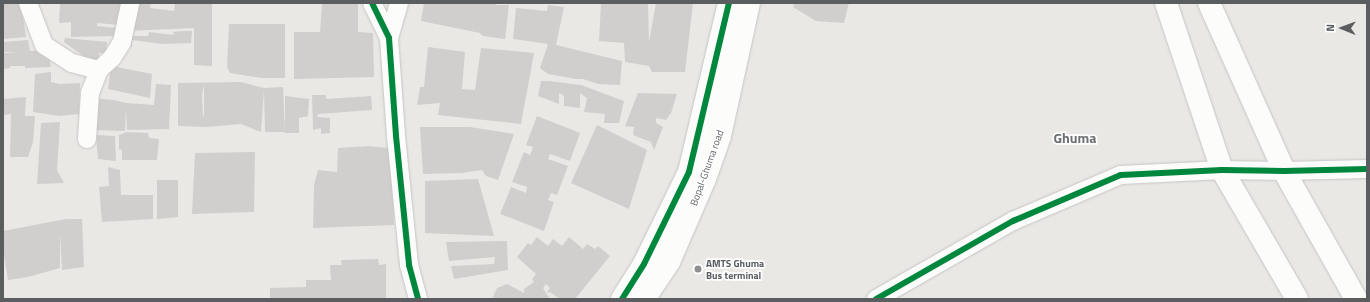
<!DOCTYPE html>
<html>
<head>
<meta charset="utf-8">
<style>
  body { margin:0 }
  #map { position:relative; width:1370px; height:302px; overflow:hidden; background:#eae8e4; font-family:"Titillium Web",sans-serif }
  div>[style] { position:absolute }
  .building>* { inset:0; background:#d0cfcd }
  .roads { filter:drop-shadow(0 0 1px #c6c5c5) drop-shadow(0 0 1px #c6c5c5) }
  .street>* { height:18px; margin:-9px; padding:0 9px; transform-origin:9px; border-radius:9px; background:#fcfcfb }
  .secondary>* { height:22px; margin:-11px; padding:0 11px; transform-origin:11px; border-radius:11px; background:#fcfcfb }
  .cycleway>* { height:6px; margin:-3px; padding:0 3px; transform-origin:3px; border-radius:3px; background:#00873e }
  .dots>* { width:11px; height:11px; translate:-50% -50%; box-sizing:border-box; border:2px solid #fff; border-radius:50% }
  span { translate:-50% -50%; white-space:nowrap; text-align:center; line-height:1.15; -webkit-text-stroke:3.5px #fff; paint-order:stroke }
  .street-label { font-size:10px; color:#5a5e61 }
  .poi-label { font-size:10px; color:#5a5e61; font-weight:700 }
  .left { translate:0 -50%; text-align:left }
  .district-label { font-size:14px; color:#6b7073; font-weight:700 }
  .frame { position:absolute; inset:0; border:4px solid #5a5e61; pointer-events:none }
  .north { position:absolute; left:1322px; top:8px; width:40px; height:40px; -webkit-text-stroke:3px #fff; paint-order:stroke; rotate:271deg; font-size:11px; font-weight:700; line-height:16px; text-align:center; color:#5a5e61 }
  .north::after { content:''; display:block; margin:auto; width:14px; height:18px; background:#5a5e61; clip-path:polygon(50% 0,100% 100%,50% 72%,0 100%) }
</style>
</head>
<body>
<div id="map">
  <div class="building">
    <div style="clip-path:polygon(3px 3px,21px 3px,26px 37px,3px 39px)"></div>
    <div style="clip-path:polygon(60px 3px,121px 3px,120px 25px,97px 23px,97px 26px,118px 28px,117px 36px,71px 37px,71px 22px,59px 23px)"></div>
    <div style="clip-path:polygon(133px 3px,151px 3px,150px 8px,174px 11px,175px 4px,212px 4px,212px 66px,194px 65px,194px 28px,128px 31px)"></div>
    <div style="clip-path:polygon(322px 3px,358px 3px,358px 32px,373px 33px,374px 77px,294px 79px,294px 32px,320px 32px)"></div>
    <div style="clip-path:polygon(424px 3px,496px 3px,496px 5px,509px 5px,505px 39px,483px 36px,480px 33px,421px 21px)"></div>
    <div style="clip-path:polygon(601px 3px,648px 3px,649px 42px,656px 3px,693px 3px,685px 72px,652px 72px,649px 66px,625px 62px,624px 43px,599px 41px)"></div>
    <div style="clip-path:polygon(794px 3px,849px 3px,844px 23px,816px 21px,793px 7px)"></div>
    <div style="clip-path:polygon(548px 5px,564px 7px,556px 45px,622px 61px,620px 85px,598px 84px,583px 79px,576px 79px,548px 74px,540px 68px,548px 44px,513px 39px,516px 8px,547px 11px)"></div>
    <div style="clip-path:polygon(229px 24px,285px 24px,285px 78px,261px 78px,230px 73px,227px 67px)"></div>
    <div style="clip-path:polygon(182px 31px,192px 31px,191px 43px,163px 44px,132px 40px,132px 47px,129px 46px,129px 36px,148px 36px,149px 32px,174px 35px,173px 32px)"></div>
    <div style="clip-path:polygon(65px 38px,107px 42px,106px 53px,99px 53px,99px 63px,93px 63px,64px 42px)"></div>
    <div style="clip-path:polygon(28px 40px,30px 51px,48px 50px,51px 67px,25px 68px,25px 66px,10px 66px,10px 68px,3px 69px,3px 53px,20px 52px,3px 52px,3px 42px)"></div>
    <div style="clip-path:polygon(428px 47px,465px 52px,462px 89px,475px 90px,481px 48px,534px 53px,521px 124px,438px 115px,440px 103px,417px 105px,420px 87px,424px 87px)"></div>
    <div style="clip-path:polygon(111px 66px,152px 74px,150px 98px,108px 89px)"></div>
    <div style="clip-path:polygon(51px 72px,51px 82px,60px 84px,80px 83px,79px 114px,59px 116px,33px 112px,35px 74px)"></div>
    <div style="clip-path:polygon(541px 81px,549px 81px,581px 85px,624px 101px,619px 123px,604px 123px,605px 114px,584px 112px,587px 98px,580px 93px,580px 108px,564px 106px,564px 96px,559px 93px,559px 104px,538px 96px)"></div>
    <div style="clip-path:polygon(evenodd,241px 82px,264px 88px,283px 87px,285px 132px,265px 132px,264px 90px,261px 132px,241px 124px,207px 127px,178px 126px,178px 83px,241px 82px,204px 84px,204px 116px,203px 116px,202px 95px,204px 84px)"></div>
    <div style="clip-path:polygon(156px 84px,171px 85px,169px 129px,127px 130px,126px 108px,125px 131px,93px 130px,93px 98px,114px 100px,126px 103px,154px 105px)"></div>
    <div style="clip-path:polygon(638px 93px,677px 94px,671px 113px,666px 120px,656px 118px,656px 123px,663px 127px,654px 150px,651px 142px,633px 135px,634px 127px,625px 126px)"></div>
    <div style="clip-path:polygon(312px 95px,326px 95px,326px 99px,371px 96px,372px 110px,318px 114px,317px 117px,330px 118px,330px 133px,321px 134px,321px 128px,313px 130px)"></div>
    <div style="clip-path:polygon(285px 96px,309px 99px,308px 116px,299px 118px,299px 133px,285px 133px)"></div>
    <div style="clip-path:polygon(26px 97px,25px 116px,35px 116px,33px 142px,28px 157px,10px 157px,11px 114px,3px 115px,3px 99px)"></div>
    <div style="clip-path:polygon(537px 116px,580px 133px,570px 161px,550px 154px,548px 159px,568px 166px,557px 195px,551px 193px,548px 200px,554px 202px,544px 231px,500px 214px,511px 187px,526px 193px,527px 187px,512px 182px,524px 152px,530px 155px,533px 147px,526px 145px)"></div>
    <div style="clip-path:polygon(60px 122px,57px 170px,64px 183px,37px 184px,41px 123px)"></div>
    <div style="clip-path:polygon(597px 125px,647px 150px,629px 209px,571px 183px)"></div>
    <div style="clip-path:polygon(420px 127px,470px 127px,514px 134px,498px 180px,486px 176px,482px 170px,462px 173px,423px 174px)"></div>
    <div style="clip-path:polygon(127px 132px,148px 133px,149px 138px,159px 139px,157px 160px,122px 160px,122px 150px,119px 149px,119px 135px)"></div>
    <div style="clip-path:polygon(96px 135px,115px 136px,116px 161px,98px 159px)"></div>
    <div style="clip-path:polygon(369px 146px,388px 148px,392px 180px,394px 225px,313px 228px,314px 185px,318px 170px,337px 172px,338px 148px)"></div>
    <div style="clip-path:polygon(255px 152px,254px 212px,192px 214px,195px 153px)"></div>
    <div style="clip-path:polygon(108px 167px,120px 170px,121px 195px,153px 195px,153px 219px,102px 222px,99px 187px,109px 186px)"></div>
    <div style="clip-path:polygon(478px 179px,494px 236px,425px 233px,425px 181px)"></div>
    <div style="clip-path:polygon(157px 180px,178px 180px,178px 217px,157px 219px)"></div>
    <div style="clip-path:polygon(66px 219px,82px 219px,84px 267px,62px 270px,60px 233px,60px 268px,28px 277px,8px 280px,3px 248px,3px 231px)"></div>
    <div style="clip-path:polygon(537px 237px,548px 246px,553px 239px,562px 246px,569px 237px,583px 249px,587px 244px,595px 249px,598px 246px,610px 256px,575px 299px,557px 299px,558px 298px,550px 292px,549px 293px,547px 292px,550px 288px,546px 284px,543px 288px,550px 299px,492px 299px,497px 288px,507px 284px,524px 293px,524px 289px,534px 282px,532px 279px,536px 274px,517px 257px,528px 243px,531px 245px)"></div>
    <div style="clip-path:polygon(507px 241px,508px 270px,454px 279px,451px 266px,494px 264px,495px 257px,449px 261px,446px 242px)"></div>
    <div style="clip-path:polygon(378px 259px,379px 265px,386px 264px,386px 299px,270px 299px,270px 288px,306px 287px,306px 280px,331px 280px,330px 265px,342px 265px,341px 260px)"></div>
  </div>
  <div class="roads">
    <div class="street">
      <div style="left:28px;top:3px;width:45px;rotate:69.1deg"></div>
      <div style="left:44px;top:45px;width:33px;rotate:33deg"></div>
      <div style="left:72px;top:63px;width:28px;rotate:15deg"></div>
      <div style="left:372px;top:3px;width:39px;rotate:64deg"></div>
      <div style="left:389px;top:38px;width:98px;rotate:85.9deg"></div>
      <div style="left:396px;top:136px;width:130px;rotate:84.2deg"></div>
      <div style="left:409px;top:265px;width:35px;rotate:75deg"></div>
      <div style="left:389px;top:38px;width:36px;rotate:-74deg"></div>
      <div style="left:87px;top:139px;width:46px;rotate:-86.3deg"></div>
      <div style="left:90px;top:93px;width:25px;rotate:-69deg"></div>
      <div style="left:99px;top:70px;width:18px;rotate:-43deg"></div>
      <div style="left:112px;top:58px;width:19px;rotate:-58deg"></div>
      <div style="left:122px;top:42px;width:40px;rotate:-78deg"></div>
      <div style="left:876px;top:299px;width:158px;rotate:-29.7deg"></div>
      <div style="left:1013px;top:221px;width:117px;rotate:-23.1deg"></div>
      <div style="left:1121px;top:175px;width:101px;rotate:-2.8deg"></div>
      <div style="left:1222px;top:170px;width:62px;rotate:0.9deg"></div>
      <div style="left:1284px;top:171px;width:83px;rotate:-1.4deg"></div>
    </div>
    <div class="secondary">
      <div style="left:1166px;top:3px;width:176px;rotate:71.5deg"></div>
      <div style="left:1222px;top:170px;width:149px;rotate:59.8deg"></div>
      <div style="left:1209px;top:3px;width:184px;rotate:65.9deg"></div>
      <div style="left:1284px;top:171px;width:147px;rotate:60.6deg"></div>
      <div style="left:622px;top:299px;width:41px;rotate:-57.8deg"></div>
      <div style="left:644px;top:264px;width:102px;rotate:-63.9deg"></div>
      <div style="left:689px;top:172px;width:174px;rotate:-76.7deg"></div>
      <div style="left:644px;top:299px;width:45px;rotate:-56deg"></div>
      <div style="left:669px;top:262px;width:90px;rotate:-66.6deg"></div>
      <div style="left:705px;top:179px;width:46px;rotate:-70.8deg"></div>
      <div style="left:720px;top:136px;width:136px;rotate:-77.7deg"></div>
    </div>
  </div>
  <div class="cycleway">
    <div style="left:372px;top:3px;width:39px;rotate:64deg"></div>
    <div style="left:389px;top:38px;width:98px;rotate:85.9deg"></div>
    <div style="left:396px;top:136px;width:130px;rotate:84.2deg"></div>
    <div style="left:409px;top:265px;width:35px;rotate:75deg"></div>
    <div style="left:622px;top:299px;width:41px;rotate:-57.8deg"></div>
    <div style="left:644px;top:264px;width:102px;rotate:-63.9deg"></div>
    <div style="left:689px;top:172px;width:174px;rotate:-76.7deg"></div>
    <div style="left:876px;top:299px;width:158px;rotate:-29.7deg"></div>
    <div style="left:1013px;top:221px;width:117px;rotate:-23.1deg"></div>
    <div style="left:1121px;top:175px;width:101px;rotate:-2.8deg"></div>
    <div style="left:1222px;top:170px;width:62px;rotate:0.9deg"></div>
    <div style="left:1284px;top:171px;width:83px;rotate:-1.4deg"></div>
  </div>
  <div class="dots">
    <div style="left:698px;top:269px;background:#8c8e8f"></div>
  </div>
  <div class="street-label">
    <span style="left:707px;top:168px;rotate:-70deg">Bopal-Ghuma road</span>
  </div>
  <div class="poi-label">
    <span class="left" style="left:706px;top:269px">AMTS Ghuma<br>Bus terminal</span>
  </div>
  <div class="district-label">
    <span style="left:1075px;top:138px">Ghuma</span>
  </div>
  <div class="frame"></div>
  <div class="north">N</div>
</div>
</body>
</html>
